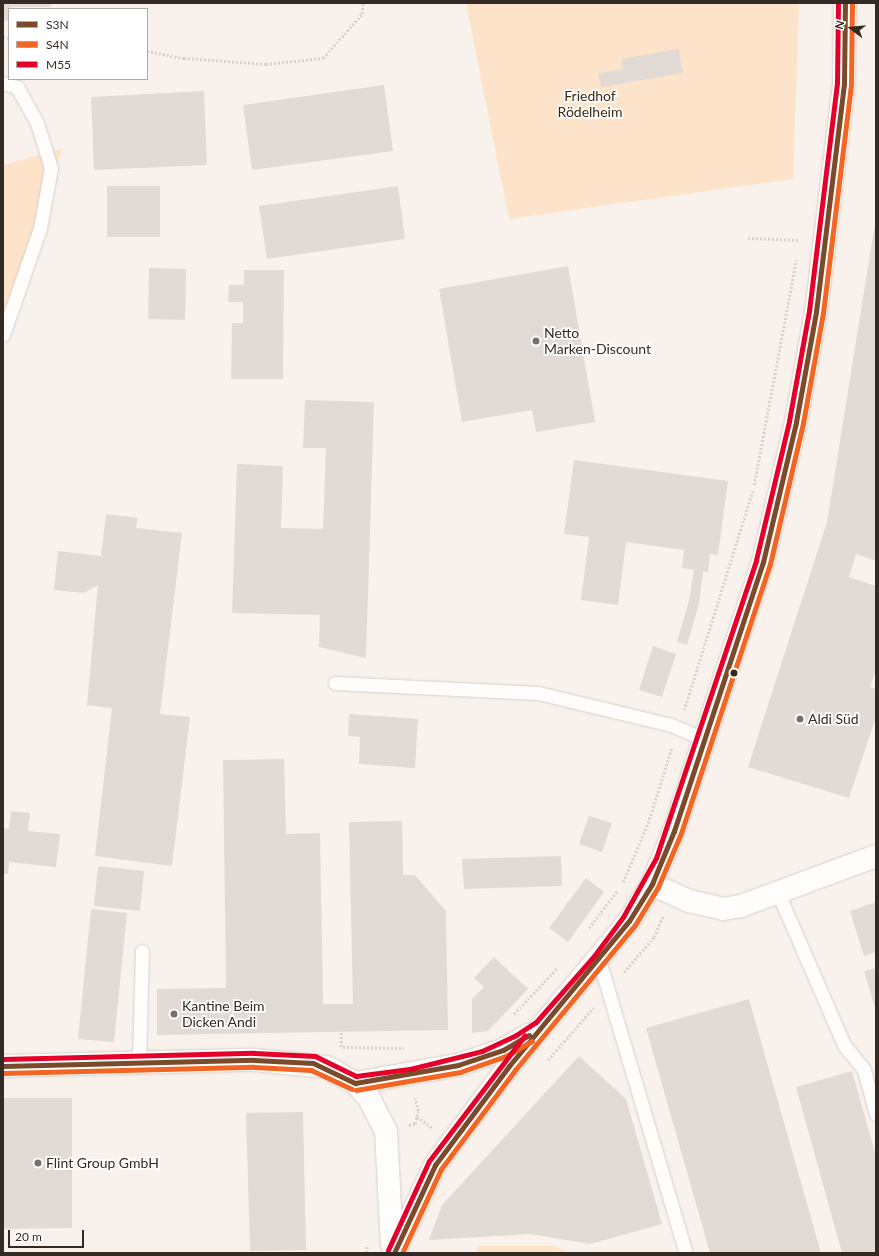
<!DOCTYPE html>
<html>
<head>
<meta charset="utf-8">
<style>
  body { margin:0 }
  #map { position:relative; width:879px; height:1256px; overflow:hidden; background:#f9f2ec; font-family:Lato,sans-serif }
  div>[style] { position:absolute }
  .green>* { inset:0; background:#fce3ca }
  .building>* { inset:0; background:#e2dbd5 }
  .path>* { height:2.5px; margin-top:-1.25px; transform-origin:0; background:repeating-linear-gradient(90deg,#d6d2d0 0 2px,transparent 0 4px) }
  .roads { filter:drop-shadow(0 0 1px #d7d0c8) drop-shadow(0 0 1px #d7d0c8) }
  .lane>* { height:13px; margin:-6.5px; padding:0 6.5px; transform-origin:6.5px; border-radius:6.5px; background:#fefdfc }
  .street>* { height:22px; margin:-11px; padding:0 11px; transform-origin:11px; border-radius:11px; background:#fefdfc }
  .secondary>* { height:22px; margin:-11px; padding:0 11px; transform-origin:11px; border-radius:11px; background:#fefdfc }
  .bus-1>* { height:5px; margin:-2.5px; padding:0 2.5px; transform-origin:2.5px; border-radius:2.5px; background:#7a4b2a }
  .bus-2>* { height:5px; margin:-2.5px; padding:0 2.5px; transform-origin:2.5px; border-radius:2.5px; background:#f26522 }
  .bus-3>* { height:5px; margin:-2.5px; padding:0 2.5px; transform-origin:2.5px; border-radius:2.5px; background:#e4002b }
  .dots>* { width:11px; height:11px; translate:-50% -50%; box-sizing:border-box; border:2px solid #fff; border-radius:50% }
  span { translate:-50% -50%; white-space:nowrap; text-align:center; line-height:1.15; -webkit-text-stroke:3.5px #fff; paint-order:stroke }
  .park-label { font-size:14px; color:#3e2912 }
  .poi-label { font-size:14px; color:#332b23 }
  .left { translate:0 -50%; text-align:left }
  .frame { position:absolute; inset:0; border:4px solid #332b23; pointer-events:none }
  .legend { position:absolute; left:8px; top:8px; width:140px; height:72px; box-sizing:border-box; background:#fff; border:1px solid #adaaa7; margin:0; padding:5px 7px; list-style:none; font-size:12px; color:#332b23 }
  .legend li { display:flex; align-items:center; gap:8px; height:20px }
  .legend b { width:20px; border:1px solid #adaaa7 }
  .north { position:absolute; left:831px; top:8px; width:40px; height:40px; -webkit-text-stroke:3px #fff; paint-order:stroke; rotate:286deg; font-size:11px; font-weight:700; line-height:16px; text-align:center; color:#332b23 }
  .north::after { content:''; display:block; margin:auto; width:14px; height:18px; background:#332b23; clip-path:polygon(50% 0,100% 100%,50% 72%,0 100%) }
  .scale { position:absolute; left:8px; top:1230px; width:76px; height:18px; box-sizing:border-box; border:2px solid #332b23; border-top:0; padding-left:5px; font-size:12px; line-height:14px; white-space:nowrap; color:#332b23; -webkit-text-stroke:3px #fff; paint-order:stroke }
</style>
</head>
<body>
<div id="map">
  <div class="green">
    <div style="clip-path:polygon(466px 3px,799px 3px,793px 179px,509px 219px)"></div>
    <div style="clip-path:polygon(62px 149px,37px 224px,3px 312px,3px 165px)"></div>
    <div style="clip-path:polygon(480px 1246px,554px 1246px,570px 1253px,474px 1253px)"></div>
  </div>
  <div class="building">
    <div style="clip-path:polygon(3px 3px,51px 3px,51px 7px,11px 7px,9px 21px,3px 21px)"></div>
    <div style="clip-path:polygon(679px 49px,683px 73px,601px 87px,598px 73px,623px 69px,621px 59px)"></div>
    <div style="clip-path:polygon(384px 85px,393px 151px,252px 170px,243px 105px)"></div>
    <div style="clip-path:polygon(204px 91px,207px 165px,94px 170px,91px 97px)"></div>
    <div style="clip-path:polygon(107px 186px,160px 186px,160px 237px,107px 237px)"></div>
    <div style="clip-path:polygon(398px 186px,405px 239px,267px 259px,259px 206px)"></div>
    <div style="clip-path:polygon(875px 223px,876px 561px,856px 554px,849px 577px,876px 586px,876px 670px,870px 687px,876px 689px,876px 717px,849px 798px,748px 767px,827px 522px)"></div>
    <div style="clip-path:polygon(568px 266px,595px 422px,536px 432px,532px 410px,462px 422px,439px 289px)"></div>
    <div style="clip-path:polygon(149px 268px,186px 269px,185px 320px,148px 319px)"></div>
    <div style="clip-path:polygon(244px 270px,284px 270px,283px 379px,231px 379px,232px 323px,243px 323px,243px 302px,228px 302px,229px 285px,244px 285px)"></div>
    <div style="clip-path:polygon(305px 400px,374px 402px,366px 658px,319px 647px,320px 615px,232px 613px,237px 464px,283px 466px,281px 528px,323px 529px,326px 448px,303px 448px)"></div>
    <div style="clip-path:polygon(574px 460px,728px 481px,718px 555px,710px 554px,708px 572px,703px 571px,699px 604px,687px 645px,677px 642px,689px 601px,694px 570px,682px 568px,684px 550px,626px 542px,618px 605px,581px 600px,589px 537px,564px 534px)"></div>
    <div style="clip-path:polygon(106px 514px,138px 518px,136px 528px,182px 533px,160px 714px,190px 717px,172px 866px,95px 856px,112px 708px,87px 705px,98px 585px,84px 593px,54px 590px,58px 551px,101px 556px)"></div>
    <div style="clip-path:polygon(653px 646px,676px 654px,662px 697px,639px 690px)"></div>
    <div style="clip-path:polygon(349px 714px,418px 719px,415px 768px,359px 764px,360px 737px,348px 736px)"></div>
    <div style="clip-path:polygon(284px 759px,286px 834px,320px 833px,323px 1004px,353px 1004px,349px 822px,402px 821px,403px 875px,415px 875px,446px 911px,448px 1030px,157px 1035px,157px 989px,226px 988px,223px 760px)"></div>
    <div style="clip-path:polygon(11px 811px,30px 813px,28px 831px,60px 834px,56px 867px,9px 862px,8px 874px,3px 874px,3px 828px,9px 829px)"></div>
    <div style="clip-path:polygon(589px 816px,612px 823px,602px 852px,579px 844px)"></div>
    <div style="clip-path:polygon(561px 856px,562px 886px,464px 889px,462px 859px)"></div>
    <div style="clip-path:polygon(98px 866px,144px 871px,140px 911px,94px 906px)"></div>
    <div style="clip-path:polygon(586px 878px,604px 892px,568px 942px,549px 928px)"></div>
    <div style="clip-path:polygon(876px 902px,876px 952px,864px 956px,850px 911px)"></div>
    <div style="clip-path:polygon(91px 909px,127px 913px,114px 1042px,78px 1039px)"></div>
    <div style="clip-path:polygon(494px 957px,528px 989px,488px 1031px,472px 1033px,472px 999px,484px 987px,474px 978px)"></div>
    <div style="clip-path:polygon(876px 968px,876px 1012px,864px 971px)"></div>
    <div style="clip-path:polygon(749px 999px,821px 1253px,710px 1253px,646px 1028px)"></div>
    <div style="clip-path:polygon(579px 1056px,626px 1099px,662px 1224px,590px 1244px,530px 1234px,429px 1240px,442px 1205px)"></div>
    <div style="clip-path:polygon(852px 1071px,876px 1156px,876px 1253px,842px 1253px,796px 1087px)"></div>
    <div style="clip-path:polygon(3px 1098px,72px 1098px,72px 1228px,3px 1229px)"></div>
    <div style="clip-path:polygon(303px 1112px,306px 1250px,250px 1251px,246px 1113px)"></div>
  </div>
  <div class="path">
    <div style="left:3px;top:37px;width:6px;rotate:9deg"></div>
    <div style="left:147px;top:51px;width:38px;rotate:11deg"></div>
    <div style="left:184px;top:58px;width:82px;rotate:4.2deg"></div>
    <div style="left:266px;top:64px;width:57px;rotate:-6deg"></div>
    <div style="left:323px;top:58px;width:59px;rotate:-48.4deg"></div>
    <div style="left:362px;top:14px;width:11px;rotate:-85deg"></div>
    <div style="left:748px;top:238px;width:52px;rotate:2.2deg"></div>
    <div style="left:754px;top:485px;width:229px;rotate:-79.4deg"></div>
    <div style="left:684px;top:710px;width:231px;rotate:-72.6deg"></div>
    <div style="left:623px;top:882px;width:64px;rotate:-67deg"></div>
    <div style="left:648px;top:823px;width:80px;rotate:-72.5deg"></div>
    <div style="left:589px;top:928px;width:46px;rotate:-52.9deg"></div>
    <div style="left:624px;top:972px;width:46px;rotate:-49.4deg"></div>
    <div style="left:654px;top:937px;width:23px;rotate:-67deg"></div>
    <div style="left:514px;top:1014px;width:63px;rotate:-46.9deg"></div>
    <div style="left:341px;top:1047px;width:15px;rotate:-90deg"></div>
    <div style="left:343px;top:1047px;width:61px;rotate:0.9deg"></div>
    <div style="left:548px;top:1060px;width:69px;rotate:-49.1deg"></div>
    <div style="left:417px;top:1117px;width:19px;rotate:35deg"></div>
    <div style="left:409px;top:1125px;width:6px;rotate:-9deg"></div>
    <div style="left:415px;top:1124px;width:13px;rotate:-77deg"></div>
    <div style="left:418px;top:1111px;width:13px;rotate:-103deg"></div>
    <div style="left:366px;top:1253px;width:7px;rotate:-82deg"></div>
  </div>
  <div class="roads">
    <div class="lane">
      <div style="left:3px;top:83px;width:15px;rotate:16deg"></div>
      <div style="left:17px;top:87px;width:41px;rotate:60.9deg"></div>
      <div style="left:37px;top:123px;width:47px;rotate:72.7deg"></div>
      <div style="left:51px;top:168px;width:61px;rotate:100.4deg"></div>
      <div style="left:40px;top:228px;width:113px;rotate:109.1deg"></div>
      <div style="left:335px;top:683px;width:203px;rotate:2.8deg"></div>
      <div style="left:538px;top:693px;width:137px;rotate:13.5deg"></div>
      <div style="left:671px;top:725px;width:36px;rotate:23deg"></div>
      <div style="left:778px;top:893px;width:166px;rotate:66.5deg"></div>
      <div style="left:844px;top:1045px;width:32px;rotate:51deg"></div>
      <div style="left:864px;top:1070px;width:46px;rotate:74.7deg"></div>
      <div style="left:599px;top:960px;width:306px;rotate:73.5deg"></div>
      <div style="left:139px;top:1063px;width:112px;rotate:-88.5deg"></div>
    </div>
    <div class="street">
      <div style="left:652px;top:884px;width:41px;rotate:24.7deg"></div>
      <div style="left:689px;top:901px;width:35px;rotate:13deg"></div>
      <div style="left:723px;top:909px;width:18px;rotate:-9deg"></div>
      <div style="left:741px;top:906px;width:144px;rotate:-20.3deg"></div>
    </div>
    <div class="secondary">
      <div style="left:3px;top:1066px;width:251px;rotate:-1.4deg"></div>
      <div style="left:254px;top:1060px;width:73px;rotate:5.5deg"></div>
      <div style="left:327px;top:1067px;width:32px;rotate:30deg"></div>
      <div style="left:355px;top:1083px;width:21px;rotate:47deg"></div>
      <div style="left:369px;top:1098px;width:37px;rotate:63deg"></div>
      <div style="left:386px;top:1131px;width:113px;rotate:87deg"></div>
      <div style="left:355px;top:1083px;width:105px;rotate:-9.9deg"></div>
      <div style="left:458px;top:1065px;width:47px;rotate:-18.4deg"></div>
      <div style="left:503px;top:1050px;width:29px;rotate:-31deg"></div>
      <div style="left:394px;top:1253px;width:97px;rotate:-65deg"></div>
      <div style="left:435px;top:1165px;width:124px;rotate:-53.2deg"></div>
      <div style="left:509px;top:1066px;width:188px;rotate:-50.4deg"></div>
      <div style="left:629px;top:921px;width:44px;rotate:-58.1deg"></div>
      <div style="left:652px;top:884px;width:57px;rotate:-67.5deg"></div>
      <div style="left:674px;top:831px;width:283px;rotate:-71.7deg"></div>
      <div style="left:763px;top:562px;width:144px;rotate:-76.7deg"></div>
      <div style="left:796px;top:422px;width:112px;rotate:-79.7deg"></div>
      <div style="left:816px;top:312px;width:231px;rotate:-83deg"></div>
      <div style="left:844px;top:83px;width:80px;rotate:-89.3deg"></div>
    </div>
  </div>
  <div class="bus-1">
    <div style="left:3px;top:1066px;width:251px;rotate:-1.4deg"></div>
    <div style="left:254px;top:1060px;width:59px;rotate:2.9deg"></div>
    <div style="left:313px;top:1063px;width:47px;rotate:25.5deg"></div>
    <div style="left:355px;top:1083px;width:105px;rotate:-9.9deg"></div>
    <div style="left:458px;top:1065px;width:47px;rotate:-18.4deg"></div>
    <div style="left:503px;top:1050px;width:30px;rotate:-30deg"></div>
    <div style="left:394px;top:1253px;width:97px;rotate:-65deg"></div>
    <div style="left:435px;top:1165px;width:124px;rotate:-53.2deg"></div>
    <div style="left:509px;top:1066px;width:188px;rotate:-50.4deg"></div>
    <div style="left:629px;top:921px;width:44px;rotate:-58.1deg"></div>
    <div style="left:652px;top:884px;width:57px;rotate:-67.5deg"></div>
    <div style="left:674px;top:831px;width:283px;rotate:-71.7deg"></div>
    <div style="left:763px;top:562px;width:144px;rotate:-76.7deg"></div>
    <div style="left:796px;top:422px;width:112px;rotate:-79.7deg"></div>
    <div style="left:816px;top:312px;width:231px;rotate:-83deg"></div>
    <div style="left:844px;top:83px;width:80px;rotate:-89.3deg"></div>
  </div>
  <div class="bus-2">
    <div style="left:3px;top:1073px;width:251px;rotate:-1.4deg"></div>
    <div style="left:254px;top:1067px;width:57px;rotate:3deg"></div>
    <div style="left:311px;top:1070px;width:45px;rotate:24.9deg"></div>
    <div style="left:356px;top:1090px;width:106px;rotate:-9.8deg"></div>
    <div style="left:460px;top:1072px;width:49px;rotate:-19.2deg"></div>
    <div style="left:506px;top:1056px;width:30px;rotate:-30deg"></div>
    <div style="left:402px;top:1253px;width:93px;rotate:-65.1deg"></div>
    <div style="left:441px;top:1169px;width:124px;rotate:-53.2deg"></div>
    <div style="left:515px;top:1070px;width:188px;rotate:-50.4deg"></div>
    <div style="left:635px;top:925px;width:44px;rotate:-58.8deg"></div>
    <div style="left:658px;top:887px;width:59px;rotate:-66.9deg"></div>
    <div style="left:681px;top:833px;width:283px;rotate:-71.7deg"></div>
    <div style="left:770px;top:564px;width:145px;rotate:-76.8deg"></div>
    <div style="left:803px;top:423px;width:112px;rotate:-79.7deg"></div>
    <div style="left:823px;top:313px;width:231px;rotate:-83deg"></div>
    <div style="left:851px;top:84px;width:81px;rotate:-89.3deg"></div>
  </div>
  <div class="bus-3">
    <div style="left:3px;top:1059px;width:251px;rotate:-1.4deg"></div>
    <div style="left:254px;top:1053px;width:61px;rotate:2.8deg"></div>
    <div style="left:315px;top:1056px;width:46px;rotate:26deg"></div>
    <div style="left:356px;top:1076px;width:54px;rotate:-7.4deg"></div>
    <div style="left:410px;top:1069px;width:74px;rotate:-14deg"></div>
    <div style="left:482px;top:1051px;width:38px;rotate:-25deg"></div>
    <div style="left:516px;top:1035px;width:24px;rotate:-33deg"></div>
    <div style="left:536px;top:1022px;width:88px;rotate:-48.7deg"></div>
    <div style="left:594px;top:956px;width:49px;rotate:-53.4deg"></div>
    <div style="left:623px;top:917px;width:68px;rotate:-60.8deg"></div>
    <div style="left:656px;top:858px;width:314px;rotate:-71.4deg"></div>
    <div style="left:756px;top:560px;width:143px;rotate:-76.6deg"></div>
    <div style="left:789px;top:421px;width:112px;rotate:-79.7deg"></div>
    <div style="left:809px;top:311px;width:230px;rotate:-83deg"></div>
    <div style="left:837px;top:83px;width:80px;rotate:-89.3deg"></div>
    <div style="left:388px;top:1250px;width:98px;rotate:-65.3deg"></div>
    <div style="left:429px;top:1161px;width:158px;rotate:-52.7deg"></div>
  </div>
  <div class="dots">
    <div style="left:536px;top:341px;background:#787169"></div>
    <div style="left:734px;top:673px;background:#332b23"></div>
    <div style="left:800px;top:719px;background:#787169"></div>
    <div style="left:174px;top:1014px;background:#787169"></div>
    <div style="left:38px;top:1163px;background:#787169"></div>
  </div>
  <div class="park-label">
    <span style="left:590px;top:104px">Friedhof<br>Rödelheim</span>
  </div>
  <div class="poi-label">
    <span class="left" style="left:544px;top:341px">Netto<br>Marken-Discount</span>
    <span class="left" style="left:808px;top:719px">Aldi Süd</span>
    <span class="left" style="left:182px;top:1014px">Kantine Beim<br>Dicken Andi</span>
    <span class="left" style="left:46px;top:1163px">Flint Group GmbH</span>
  </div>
  <div class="frame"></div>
  <ul class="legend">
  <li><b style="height:5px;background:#7a4b2a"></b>S3N</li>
  <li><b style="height:5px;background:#f26522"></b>S4N</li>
  <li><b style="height:5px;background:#e4002b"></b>M55</li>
  </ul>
  <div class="north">N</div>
  <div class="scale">20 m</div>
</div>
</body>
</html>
